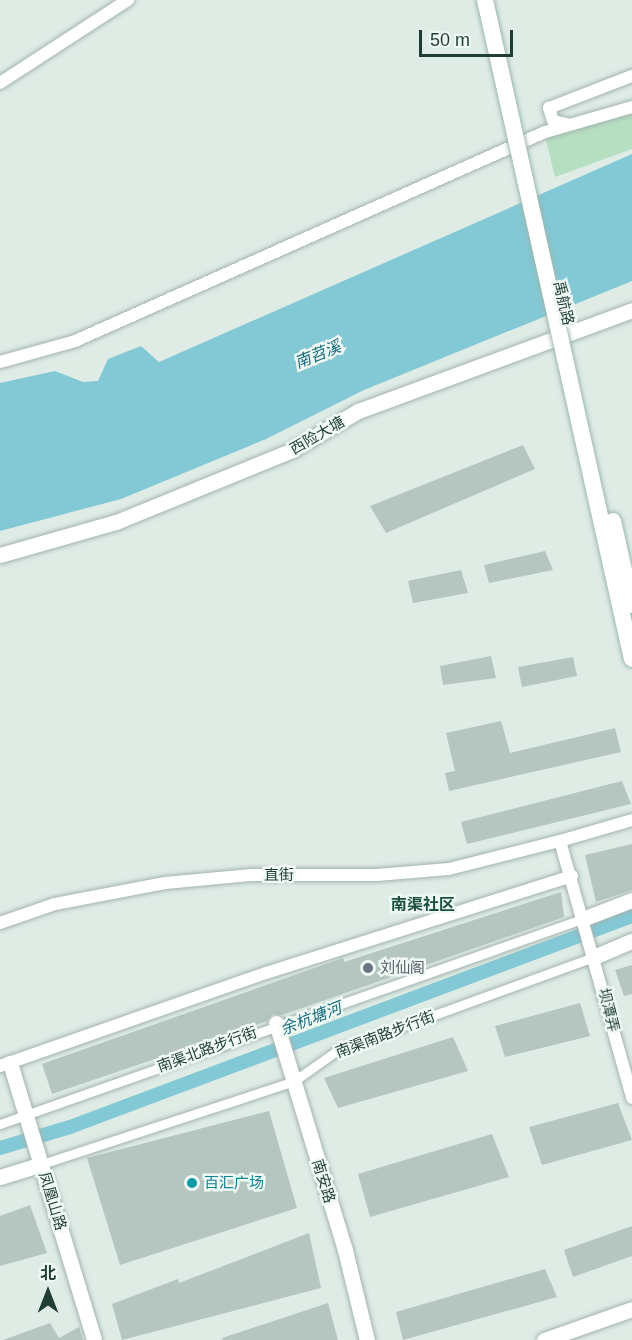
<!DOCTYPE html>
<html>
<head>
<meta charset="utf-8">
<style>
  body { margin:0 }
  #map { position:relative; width:632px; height:1340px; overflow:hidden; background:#dfece6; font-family:Helvetica,"Noto Sans SC",sans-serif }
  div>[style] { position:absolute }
  .green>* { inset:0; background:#b6dec1 }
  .water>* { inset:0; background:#83c8d5 }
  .canal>* { height:14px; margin:-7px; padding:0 7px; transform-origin:7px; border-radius:7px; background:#83c8d5 }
  .building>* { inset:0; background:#b4c6bf }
  .roads { filter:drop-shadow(0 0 2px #a2b4ad) drop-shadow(0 0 2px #a2b4ad) }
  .pedestrian>* { height:9px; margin:-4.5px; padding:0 4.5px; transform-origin:4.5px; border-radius:4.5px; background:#fff }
  .minor>* { height:12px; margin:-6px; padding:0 6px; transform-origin:6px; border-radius:6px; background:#fff }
  .tertiary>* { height:15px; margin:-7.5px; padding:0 7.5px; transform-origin:7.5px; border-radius:7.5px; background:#fff }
  .bridges { filter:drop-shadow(0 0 2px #9db8ae) drop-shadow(0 0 2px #9db8ae) }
  .secondary-bridge>* { height:16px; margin:-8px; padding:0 8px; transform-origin:8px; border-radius:8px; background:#fff }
  .dots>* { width:16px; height:16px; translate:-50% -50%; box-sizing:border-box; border:3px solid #f0f8f4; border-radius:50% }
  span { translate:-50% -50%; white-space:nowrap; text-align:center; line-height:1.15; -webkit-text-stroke:5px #f0f8f4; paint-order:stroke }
  .street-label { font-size:15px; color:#1f3d35 }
  .worship-label { font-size:15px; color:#5b616d }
  .left { translate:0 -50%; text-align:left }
  .culture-label { font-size:15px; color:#0d838f }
  .water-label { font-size:16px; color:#166b7c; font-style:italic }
  .neighbourhood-label { font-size:16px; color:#1a5042; font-weight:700 }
  .north { position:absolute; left:18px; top:1262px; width:60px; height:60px; -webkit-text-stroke:4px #f0f8f4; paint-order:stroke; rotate:0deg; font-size:16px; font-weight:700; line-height:24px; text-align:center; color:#1f3d35 }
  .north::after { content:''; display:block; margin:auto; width:21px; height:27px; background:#1f3d35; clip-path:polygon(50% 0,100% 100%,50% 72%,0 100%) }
  .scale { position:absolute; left:419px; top:30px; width:94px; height:27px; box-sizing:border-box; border:3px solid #1f3d35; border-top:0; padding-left:8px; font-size:18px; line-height:21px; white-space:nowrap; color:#1f3d35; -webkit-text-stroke:4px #f0f8f4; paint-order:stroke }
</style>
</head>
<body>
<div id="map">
  <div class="green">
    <div style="clip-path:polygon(632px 111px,632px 149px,555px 177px,545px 136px)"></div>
  </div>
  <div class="water">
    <div style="clip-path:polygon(632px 154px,632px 281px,364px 390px,266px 439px,121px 499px,0 531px,0 383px,55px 371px,83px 382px,98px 381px,108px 359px,141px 346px,159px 362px)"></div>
  </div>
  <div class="canal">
    <div style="left:0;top:1148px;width:73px;rotate:-16.7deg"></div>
    <div style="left:70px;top:1127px;width:600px;rotate:-20.58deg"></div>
  </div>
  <div class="building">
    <div style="clip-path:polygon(523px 445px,535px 469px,386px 533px,370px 506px)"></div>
    <div style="clip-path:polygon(545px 551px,553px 570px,489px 583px,484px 565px)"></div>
    <div style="clip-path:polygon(461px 570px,468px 593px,413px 603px,408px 581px)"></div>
    <div style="clip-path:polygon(491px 656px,496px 678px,443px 685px,440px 666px)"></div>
    <div style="clip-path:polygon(573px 657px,577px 676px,522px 687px,518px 667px)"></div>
    <div style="clip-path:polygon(501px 721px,510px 753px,615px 728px,621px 752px,449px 791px,445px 773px,455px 771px,446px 733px)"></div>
    <div style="clip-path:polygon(622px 781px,631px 804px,467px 844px,461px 822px)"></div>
    <div style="clip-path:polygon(632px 844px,632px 890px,596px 902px,585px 855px)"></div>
    <div style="clip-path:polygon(561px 892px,564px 917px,282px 1015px,273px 1014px,267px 1021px,52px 1094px,42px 1064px,343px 958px,344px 962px)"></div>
    <div style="clip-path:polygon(632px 965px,632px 994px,624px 996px,615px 970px)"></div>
    <div style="clip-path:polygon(580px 1003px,590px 1036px,505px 1057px,495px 1026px)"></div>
    <div style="clip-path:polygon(453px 1037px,468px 1071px,338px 1108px,324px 1078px)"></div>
    <div style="clip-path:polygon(618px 1103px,632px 1140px,542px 1165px,529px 1127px)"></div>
    <div style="clip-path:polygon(269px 1111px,297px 1208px,120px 1265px,87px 1158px)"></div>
    <div style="clip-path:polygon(492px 1134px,509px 1177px,370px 1217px,358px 1174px)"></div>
    <div style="clip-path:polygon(30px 1205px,47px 1253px,0 1266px,0 1216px)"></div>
    <div style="clip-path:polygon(632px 1226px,632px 1256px,573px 1277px,564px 1250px)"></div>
    <div style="clip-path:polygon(309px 1233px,321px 1288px,122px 1340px,112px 1304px,178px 1279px,179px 1283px)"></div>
    <div style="clip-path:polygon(545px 1269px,557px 1297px,403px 1340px,396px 1312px)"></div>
    <div style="clip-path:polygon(328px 1303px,338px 1340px,223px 1340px,222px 1338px)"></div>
    <div style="clip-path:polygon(50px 1323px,59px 1338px,79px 1327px,83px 1340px,3px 1340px)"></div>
  </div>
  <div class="roads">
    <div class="pedestrian">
      <div style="left:0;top:1124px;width:620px;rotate:-19.4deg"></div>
      <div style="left:42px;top:1164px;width:265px;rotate:-18.2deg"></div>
      <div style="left:294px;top:1081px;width:54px;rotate:-35.2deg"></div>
      <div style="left:338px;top:1050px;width:275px;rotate:-20deg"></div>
    </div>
    <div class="minor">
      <div style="left:0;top:83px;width:153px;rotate:-33deg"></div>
      <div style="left:567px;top:124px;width:14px;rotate:-168deg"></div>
      <div style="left:553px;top:121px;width:14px;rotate:-107deg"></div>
      <div style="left:549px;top:108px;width:89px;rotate:-21.1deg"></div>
      <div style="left:0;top:362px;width:78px;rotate:-15.6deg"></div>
      <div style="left:75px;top:341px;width:514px;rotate:-23.97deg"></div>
      <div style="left:545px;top:132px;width:91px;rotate:-16deg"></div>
      <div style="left:632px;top:820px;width:75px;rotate:163.7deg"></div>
      <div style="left:560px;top:841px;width:267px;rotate:74.3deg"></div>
      <div style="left:0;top:923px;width:58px;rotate:-19.1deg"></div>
      <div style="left:55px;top:904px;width:112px;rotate:-10.8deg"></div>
      <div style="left:165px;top:883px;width:86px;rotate:-5.3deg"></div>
      <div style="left:251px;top:875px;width:126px"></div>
      <div style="left:377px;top:875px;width:72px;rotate:-4.8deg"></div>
      <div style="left:449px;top:869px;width:114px;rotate:-14.2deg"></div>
      <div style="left:0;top:1066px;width:282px;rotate:-19.3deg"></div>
      <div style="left:266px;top:973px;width:321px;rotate:-17.6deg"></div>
    </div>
    <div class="tertiary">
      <div style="left:0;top:555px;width:121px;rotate:-15.9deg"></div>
      <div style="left:116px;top:522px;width:190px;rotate:-22.2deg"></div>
      <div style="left:292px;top:450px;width:77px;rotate:-30.6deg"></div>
      <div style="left:358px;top:411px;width:292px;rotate:-20.2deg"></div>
      <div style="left:585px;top:918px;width:50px;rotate:-21deg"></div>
      <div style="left:596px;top:956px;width:39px;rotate:-23deg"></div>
      <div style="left:276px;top:1023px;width:237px;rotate:73.1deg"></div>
      <div style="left:345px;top:1250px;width:93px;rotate:76.3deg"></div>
      <div style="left:10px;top:1063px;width:289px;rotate:73.1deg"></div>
      <div style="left:0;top:1177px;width:44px;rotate:-17.2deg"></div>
      <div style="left:544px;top:1340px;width:93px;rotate:-19.4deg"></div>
    </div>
  </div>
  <div class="bridges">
    <div class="secondary-bridge">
      <div style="left:485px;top:0;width:675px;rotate:77.43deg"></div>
      <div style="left:613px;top:521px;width:86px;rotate:77.3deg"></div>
    </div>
  </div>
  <div class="dots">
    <div style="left:368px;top:968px;background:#6b7280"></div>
    <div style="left:192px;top:1183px;background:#0f9aa8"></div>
  </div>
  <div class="street-label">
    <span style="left:564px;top:303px;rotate:77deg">禹航路</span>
    <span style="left:317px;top:435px;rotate:-30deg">西险大塘</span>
    <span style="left:279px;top:875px">直街</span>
    <span style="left:609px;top:1010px;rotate:76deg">坝潭弄</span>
    <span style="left:385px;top:1034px;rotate:-21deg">南渠南路步行街</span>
    <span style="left:207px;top:1049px;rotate:-20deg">南渠北路步行街</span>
    <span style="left:324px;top:1181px;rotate:73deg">南安路</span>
    <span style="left:53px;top:1201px;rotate:73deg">凤凰山路</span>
  </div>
  <div class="worship-label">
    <span class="left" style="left:380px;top:968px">刘仙阁</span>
  </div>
  <div class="culture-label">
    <span class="left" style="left:204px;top:1183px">百汇广场</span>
  </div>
  <div class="water-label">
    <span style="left:318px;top:355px;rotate:-22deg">南苕溪</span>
    <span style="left:311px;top:1019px;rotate:-21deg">余杭塘河</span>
  </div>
  <div class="neighbourhood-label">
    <span style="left:423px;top:905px">南渠社区</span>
  </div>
  <div class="north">北</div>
  <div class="scale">50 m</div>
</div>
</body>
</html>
